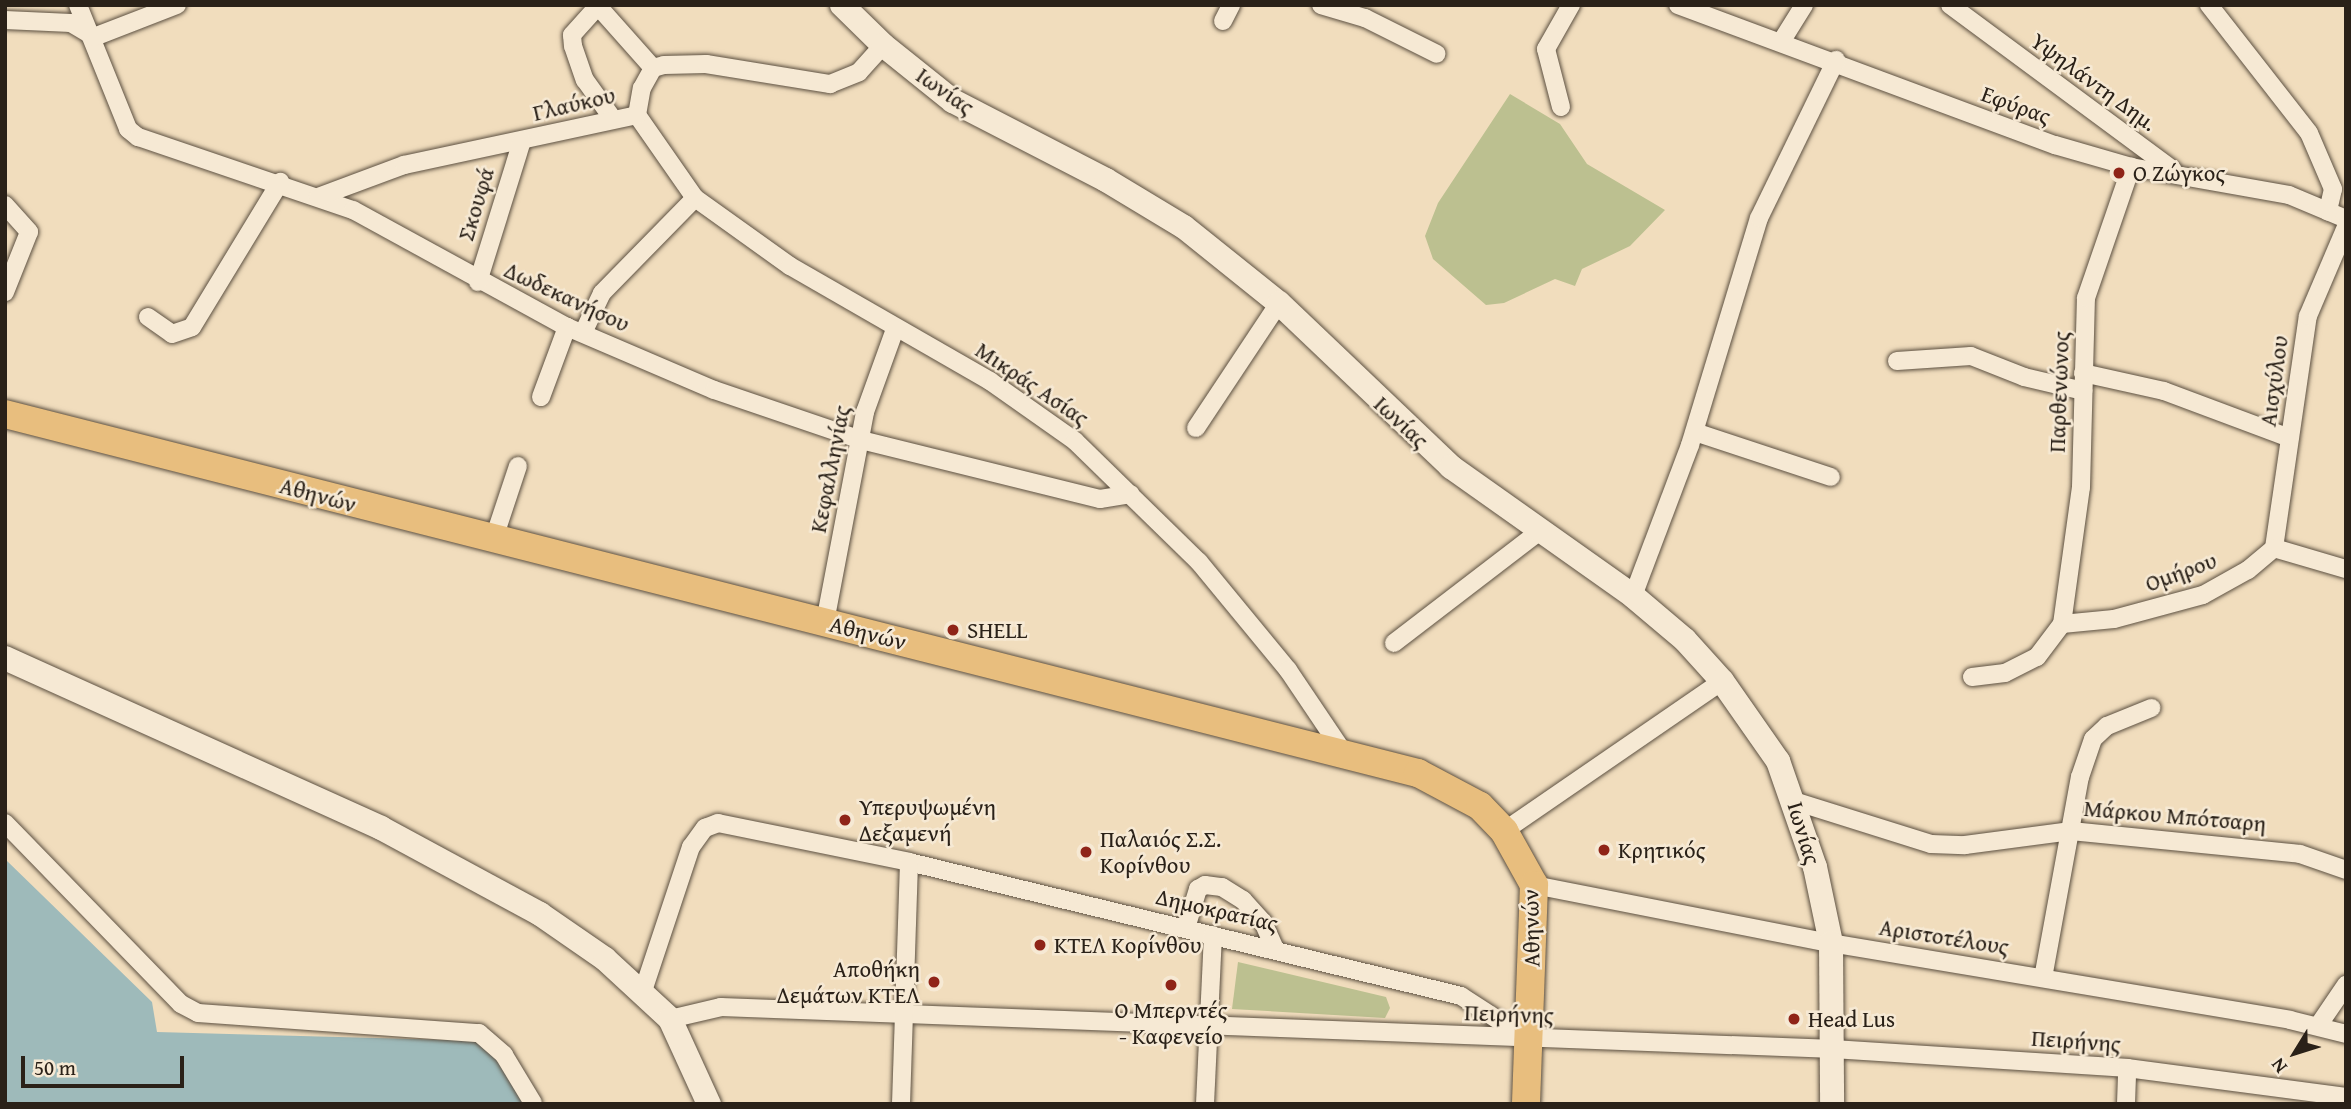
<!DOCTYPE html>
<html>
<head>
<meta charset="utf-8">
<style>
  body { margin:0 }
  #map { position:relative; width:2351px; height:1109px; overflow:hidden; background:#f1ddbd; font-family:"Gentium Book Plus",serif }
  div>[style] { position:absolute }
  .green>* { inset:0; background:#bcc090 }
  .water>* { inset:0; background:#9ebaba }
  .roads { filter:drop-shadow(0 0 2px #5c5041) drop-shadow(0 0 2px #5c5041) }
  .street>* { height:18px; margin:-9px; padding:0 9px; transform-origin:9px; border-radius:9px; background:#f6e9d4 }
  .secondary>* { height:24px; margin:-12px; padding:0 12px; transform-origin:12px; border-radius:12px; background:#f6e9d4 }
  .primary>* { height:28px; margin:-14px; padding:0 14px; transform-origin:14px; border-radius:14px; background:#e8be7e }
  .dots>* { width:19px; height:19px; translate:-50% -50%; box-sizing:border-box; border:4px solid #f6e9d4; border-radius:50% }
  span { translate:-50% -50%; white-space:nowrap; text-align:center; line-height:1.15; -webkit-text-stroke:5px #f6e9d4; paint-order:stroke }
  .street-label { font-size:23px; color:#2a2118 }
  .poi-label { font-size:23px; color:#2a2118 }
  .left { translate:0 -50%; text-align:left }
  .right { translate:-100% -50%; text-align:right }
  .frame { position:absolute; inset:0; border:7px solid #2a2118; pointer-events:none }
  .north { position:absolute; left:2260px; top:1018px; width:70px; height:70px; -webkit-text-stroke:5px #f6e9d4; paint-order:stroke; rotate:232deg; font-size:19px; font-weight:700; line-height:28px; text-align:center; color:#2a2118 }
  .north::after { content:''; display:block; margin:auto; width:24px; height:32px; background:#2a2118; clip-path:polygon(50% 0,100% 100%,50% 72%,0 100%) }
  .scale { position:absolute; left:21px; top:1056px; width:163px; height:32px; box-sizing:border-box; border:4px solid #2a2118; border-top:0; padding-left:9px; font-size:21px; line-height:24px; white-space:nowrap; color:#2a2118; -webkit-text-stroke:5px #f6e9d4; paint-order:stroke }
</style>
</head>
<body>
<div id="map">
  <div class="green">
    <div style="clip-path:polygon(1510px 94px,1560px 124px,1587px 164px,1665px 210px,1630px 246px,1582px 269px,1575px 286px,1555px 279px,1504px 303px,1486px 305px,1433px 259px,1425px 236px,1438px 203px)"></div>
    <div style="clip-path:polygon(1238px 962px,1386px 997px,1390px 1008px,1385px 1018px,1232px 1009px)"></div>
  </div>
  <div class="water">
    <div style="clip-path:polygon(5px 859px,152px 1002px,157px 1032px,488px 1041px,523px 1104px,5px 1104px)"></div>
  </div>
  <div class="roads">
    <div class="street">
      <div style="left:78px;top:5px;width:134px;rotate:68deg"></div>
      <div style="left:128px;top:129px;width:13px;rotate:39deg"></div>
      <div style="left:138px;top:137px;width:227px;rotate:18.8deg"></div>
      <div style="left:353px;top:210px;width:244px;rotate:28.7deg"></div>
      <div style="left:567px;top:327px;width:160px;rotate:23.2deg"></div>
      <div style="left:714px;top:390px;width:155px;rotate:18.8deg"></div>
      <div style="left:861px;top:440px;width:246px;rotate:13.9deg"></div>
      <div style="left:1100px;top:499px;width:31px;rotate:-9deg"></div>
      <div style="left:597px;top:5px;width:84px;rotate:48.4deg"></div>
      <div style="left:1321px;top:5px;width:46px;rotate:16.5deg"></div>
      <div style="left:1365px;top:18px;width:80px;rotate:26.6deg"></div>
      <div style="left:1678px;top:5px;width:402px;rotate:20.4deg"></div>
      <div style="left:2055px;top:145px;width:79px;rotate:16.1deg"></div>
      <div style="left:2131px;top:167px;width:160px;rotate:10deg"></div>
      <div style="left:2289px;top:195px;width:62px;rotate:22.8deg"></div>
      <div style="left:1950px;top:5px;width:277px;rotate:36.5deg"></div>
      <div style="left:2209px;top:5px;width:162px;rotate:52deg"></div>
      <div style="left:2309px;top:133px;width:61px;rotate:66.8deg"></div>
      <div style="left:2333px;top:189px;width:23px;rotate:103deg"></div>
      <div style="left:598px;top:6px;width:39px;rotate:132deg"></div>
      <div style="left:572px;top:35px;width:11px;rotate:85deg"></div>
      <div style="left:573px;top:46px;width:36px;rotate:71deg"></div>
      <div style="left:585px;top:80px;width:48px;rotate:54.3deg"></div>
      <div style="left:5px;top:20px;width:66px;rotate:2.6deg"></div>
      <div style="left:71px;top:23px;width:27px;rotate:31deg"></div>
      <div style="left:94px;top:37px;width:89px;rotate:-21.1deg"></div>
      <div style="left:1223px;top:21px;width:18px;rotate:-63deg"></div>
      <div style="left:1781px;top:42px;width:44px;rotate:-58.1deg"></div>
      <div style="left:1561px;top:107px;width:60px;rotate:-104.5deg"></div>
      <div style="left:1546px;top:49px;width:51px;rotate:-60.4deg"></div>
      <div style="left:637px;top:115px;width:101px;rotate:55.1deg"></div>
      <div style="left:695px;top:198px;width:117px;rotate:35.6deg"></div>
      <div style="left:790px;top:266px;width:231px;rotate:29.9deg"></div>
      <div style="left:990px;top:381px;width:104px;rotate:35.2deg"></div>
      <div style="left:1075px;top:441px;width:173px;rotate:44.3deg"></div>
      <div style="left:1199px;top:562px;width:140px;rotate:50.5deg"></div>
      <div style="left:1288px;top:670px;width:104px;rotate:56deg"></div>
      <div style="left:637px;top:115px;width:27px;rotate:-80deg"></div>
      <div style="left:642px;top:88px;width:23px;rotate:-61deg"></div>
      <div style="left:653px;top:68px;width:11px;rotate:-15deg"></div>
      <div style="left:664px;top:65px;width:42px;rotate:-1.4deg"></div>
      <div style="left:706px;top:64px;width:126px;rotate:9.2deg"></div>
      <div style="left:830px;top:84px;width:31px;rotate:-22deg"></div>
      <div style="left:859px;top:72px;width:36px;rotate:-48deg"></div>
      <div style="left:318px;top:197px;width:92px;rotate:-20.4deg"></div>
      <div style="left:404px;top:165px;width:238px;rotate:-12.1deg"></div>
      <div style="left:5px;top:205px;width:36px;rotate:48deg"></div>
      <div style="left:29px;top:232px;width:65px;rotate:111.8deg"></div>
      <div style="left:478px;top:282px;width:148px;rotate:-72.7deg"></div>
      <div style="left:148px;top:317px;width:29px;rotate:35deg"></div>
      <div style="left:172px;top:334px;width:21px;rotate:-19deg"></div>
      <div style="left:192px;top:327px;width:170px;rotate:-58.7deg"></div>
      <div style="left:583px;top:333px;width:44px;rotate:-64.6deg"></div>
      <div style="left:602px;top:293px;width:133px;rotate:-45.6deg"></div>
      <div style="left:1897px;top:361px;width:74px;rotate:-3.9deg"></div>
      <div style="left:1971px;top:356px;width:57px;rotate:21.6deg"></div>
      <div style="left:2024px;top:377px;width:61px;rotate:13.3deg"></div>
      <div style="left:2083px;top:373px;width:83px;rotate:12.5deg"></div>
      <div style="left:2164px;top:391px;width:134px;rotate:20.5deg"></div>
      <div style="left:541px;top:397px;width:75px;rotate:-69.6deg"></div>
      <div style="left:1196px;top:428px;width:150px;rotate:-56.4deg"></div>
      <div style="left:1695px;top:432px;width:143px;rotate:18.3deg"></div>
      <div style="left:493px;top:541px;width:79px;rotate:-71.6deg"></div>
      <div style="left:2274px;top:548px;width:234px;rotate:-81.7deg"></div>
      <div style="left:2308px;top:316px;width:97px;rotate:-66.9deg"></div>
      <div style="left:1633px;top:596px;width:161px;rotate:-69.3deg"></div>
      <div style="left:1690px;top:445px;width:237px;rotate:-73.1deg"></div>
      <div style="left:1759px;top:218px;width:176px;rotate:-64deg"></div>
      <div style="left:825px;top:622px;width:214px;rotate:-79.2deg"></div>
      <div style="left:865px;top:412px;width:88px;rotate:-70.1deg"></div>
      <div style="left:2062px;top:624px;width:52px;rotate:-5.5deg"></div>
      <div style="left:2114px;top:619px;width:92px;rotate:-15.1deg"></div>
      <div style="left:2203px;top:595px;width:51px;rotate:-29.1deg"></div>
      <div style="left:2248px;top:570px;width:34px;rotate:-40deg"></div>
      <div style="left:2274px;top:548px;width:75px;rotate:16.3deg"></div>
      <div style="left:1394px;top:643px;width:185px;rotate:-37.5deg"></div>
      <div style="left:1972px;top:677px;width:33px;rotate:-7deg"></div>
      <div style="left:2005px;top:673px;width:36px;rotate:-27deg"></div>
      <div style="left:2037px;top:657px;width:41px;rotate:-52.9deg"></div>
      <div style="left:2062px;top:624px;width:138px;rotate:-82.1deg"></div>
      <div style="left:2081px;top:487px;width:189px;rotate:-88.5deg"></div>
      <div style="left:2086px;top:298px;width:139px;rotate:-71deg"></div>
      <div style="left:1794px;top:801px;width:144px;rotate:17.4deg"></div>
      <div style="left:1931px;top:844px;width:34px;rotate:2deg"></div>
      <div style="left:1965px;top:845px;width:107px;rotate:-7.5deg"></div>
      <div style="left:2071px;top:831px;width:230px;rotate:5.7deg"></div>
      <div style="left:2300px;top:854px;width:49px;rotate:19.2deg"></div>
      <div style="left:5px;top:823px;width:252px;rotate:45.8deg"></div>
      <div style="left:181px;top:1004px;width:19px;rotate:28deg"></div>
      <div style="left:198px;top:1013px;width:282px;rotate:4.1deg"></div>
      <div style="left:479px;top:1033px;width:33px;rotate:41deg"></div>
      <div style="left:504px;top:1055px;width:56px;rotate:58.9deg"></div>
      <div style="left:1504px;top:831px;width:265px;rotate:-34.5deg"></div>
      <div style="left:1534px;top:885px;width:303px;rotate:11.1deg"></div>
      <div style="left:1831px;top:943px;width:465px;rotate:9.5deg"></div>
      <div style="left:2290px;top:1020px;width:58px;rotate:14deg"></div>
      <div style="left:1186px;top:928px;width:41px;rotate:-72.9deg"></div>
      <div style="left:1198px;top:889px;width:8px;rotate:-30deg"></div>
      <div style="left:1205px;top:885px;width:17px;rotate:7deg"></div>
      <div style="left:1222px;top:887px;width:25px;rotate:32deg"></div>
      <div style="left:1243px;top:900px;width:30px;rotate:48deg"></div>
      <div style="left:1263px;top:922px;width:30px;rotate:66deg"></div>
      <div style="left:2043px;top:978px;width:204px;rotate:-79.6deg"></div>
      <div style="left:2080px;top:777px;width:40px;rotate:-71.1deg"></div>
      <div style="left:2093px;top:739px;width:19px;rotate:-43deg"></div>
      <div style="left:2107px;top:726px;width:48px;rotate:-22.2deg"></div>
      <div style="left:643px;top:991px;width:152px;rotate:-71.6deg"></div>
      <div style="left:691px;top:847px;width:24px;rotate:-54deg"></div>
      <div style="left:705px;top:828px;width:14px;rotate:-21deg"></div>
      <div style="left:718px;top:823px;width:195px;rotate:11.5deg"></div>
      <div style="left:909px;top:862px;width:568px;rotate:13.64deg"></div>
      <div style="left:1461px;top:996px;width:81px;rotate:32.9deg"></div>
      <div style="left:670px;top:1019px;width:52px;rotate:-13.2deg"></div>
      <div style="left:721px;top:1007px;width:1114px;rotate:2.16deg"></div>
      <div style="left:1834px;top:1049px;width:294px;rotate:3.7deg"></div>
      <div style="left:2127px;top:1068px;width:221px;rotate:7.5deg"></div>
      <div style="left:2318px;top:1026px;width:50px;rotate:-55.7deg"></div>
      <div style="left:901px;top:1104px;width:242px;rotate:-88.1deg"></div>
      <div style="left:1205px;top:1104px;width:169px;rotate:-87.3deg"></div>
      <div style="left:2126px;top:1104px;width:36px;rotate:-88deg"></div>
    </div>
    <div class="secondary">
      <div style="left:842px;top:5px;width:57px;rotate:44.3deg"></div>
      <div style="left:883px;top:45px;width:90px;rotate:38.7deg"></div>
      <div style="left:953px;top:101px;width:172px;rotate:27.3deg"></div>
      <div style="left:1106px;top:180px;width:91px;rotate:31.1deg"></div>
      <div style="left:1184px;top:227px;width:122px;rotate:38.7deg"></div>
      <div style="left:1279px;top:303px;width:238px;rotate:43.6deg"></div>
      <div style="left:1451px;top:467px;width:223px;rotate:35.3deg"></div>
      <div style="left:1633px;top:596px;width:68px;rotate:40.2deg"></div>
      <div style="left:1685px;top:640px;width:55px;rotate:47.9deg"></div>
      <div style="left:1722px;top:681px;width:98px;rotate:55deg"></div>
      <div style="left:1778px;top:761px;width:112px;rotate:70.8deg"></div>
      <div style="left:1815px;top:867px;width:78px;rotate:78.1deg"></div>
      <div style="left:1831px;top:943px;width:161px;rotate:89.6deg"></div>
      <div style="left:5px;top:658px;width:413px;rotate:24.3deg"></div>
      <div style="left:381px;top:828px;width:181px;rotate:28.4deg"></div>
      <div style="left:540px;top:914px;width:79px;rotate:34.7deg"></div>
      <div style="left:605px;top:959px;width:88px;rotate:42.7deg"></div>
      <div style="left:670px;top:1019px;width:94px;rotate:65.4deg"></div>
    </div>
    <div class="primary">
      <div style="left:5px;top:414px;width:1458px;rotate:14.26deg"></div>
      <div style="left:1418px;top:773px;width:70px;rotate:28deg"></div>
      <div style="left:1480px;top:806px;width:35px;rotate:46deg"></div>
      <div style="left:1504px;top:831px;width:62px;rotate:60.9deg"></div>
      <div style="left:1534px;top:885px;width:219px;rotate:92.1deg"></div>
    </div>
  </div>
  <div class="dots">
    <div style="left:2119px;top:173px;background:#8f2418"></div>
    <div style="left:953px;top:630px;background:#8f2418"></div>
    <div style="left:845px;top:820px;background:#8f2418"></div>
    <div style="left:1604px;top:850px;background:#8f2418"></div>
    <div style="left:1086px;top:852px;background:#8f2418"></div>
    <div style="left:1040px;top:945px;background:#8f2418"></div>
    <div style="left:934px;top:982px;background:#8f2418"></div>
    <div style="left:1171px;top:985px;background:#8f2418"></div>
    <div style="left:1794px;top:1019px;background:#8f2418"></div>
  </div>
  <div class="street-label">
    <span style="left:2094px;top:82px;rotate:36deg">Υψηλάντη Δημ.</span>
    <span style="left:945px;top:91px;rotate:35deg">Ιωνίας</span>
    <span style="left:574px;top:104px;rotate:-13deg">Γλαύκου</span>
    <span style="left:2016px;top:105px;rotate:20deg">Εφύρας</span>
    <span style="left:476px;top:204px;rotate:-73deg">Σκουφά</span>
    <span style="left:567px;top:297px;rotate:25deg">Δωδεκανήσου</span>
    <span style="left:2274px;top:381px;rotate:-82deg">Αισχύλου</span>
    <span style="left:1032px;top:384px;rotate:34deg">Μικράς Ασίας</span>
    <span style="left:2059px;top:392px;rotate:-88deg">Παρθενώνος</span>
    <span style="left:1401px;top:422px;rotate:43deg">Ιωνίας</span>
    <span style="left:830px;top:469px;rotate:-79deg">Κεφαλληνίας</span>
    <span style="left:318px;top:495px;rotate:15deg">Αθηνών</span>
    <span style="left:2181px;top:572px;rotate:-20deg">Ομήρου</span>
    <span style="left:868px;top:633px;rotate:14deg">Αθηνών</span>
    <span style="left:2175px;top:816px;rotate:5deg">Μάρκου Μπότσαρη</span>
    <span style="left:1804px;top:833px;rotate:73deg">Ιωνίας</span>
    <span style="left:1217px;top:910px;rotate:13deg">Δημοκρατίας</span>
    <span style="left:1531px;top:928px;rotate:-91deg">Αθηνών</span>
    <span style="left:1944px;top:937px;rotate:9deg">Αριστοτέλους</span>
    <span style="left:1509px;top:1014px;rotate:2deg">Πειρήνης</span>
    <span style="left:2076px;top:1041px;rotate:4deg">Πειρήνης</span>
  </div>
  <div class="poi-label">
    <span class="left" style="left:2133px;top:173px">Ο Ζώγκος</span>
    <span class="left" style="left:967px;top:630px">SHELL</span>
    <span class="left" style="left:859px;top:820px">Υπερυψωμένη<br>Δεξαμενή</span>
    <span class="left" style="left:1100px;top:852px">Παλαιός Σ.Σ.<br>Κορίνθου</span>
    <span class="left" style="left:1618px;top:850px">Κρητικός</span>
    <span class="left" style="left:1054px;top:945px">ΚΤΕΛ Κορίνθου</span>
    <span class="right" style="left:920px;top:982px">Αποθήκη<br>Δεμάτων ΚΤΕΛ</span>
    <span style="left:1171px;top:1023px">Ο Μπερντές<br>- Καφενείο</span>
    <span class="left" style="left:1808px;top:1019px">Head Lus</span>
  </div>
  <div class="frame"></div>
  <div class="north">N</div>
  <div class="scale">50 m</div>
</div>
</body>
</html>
